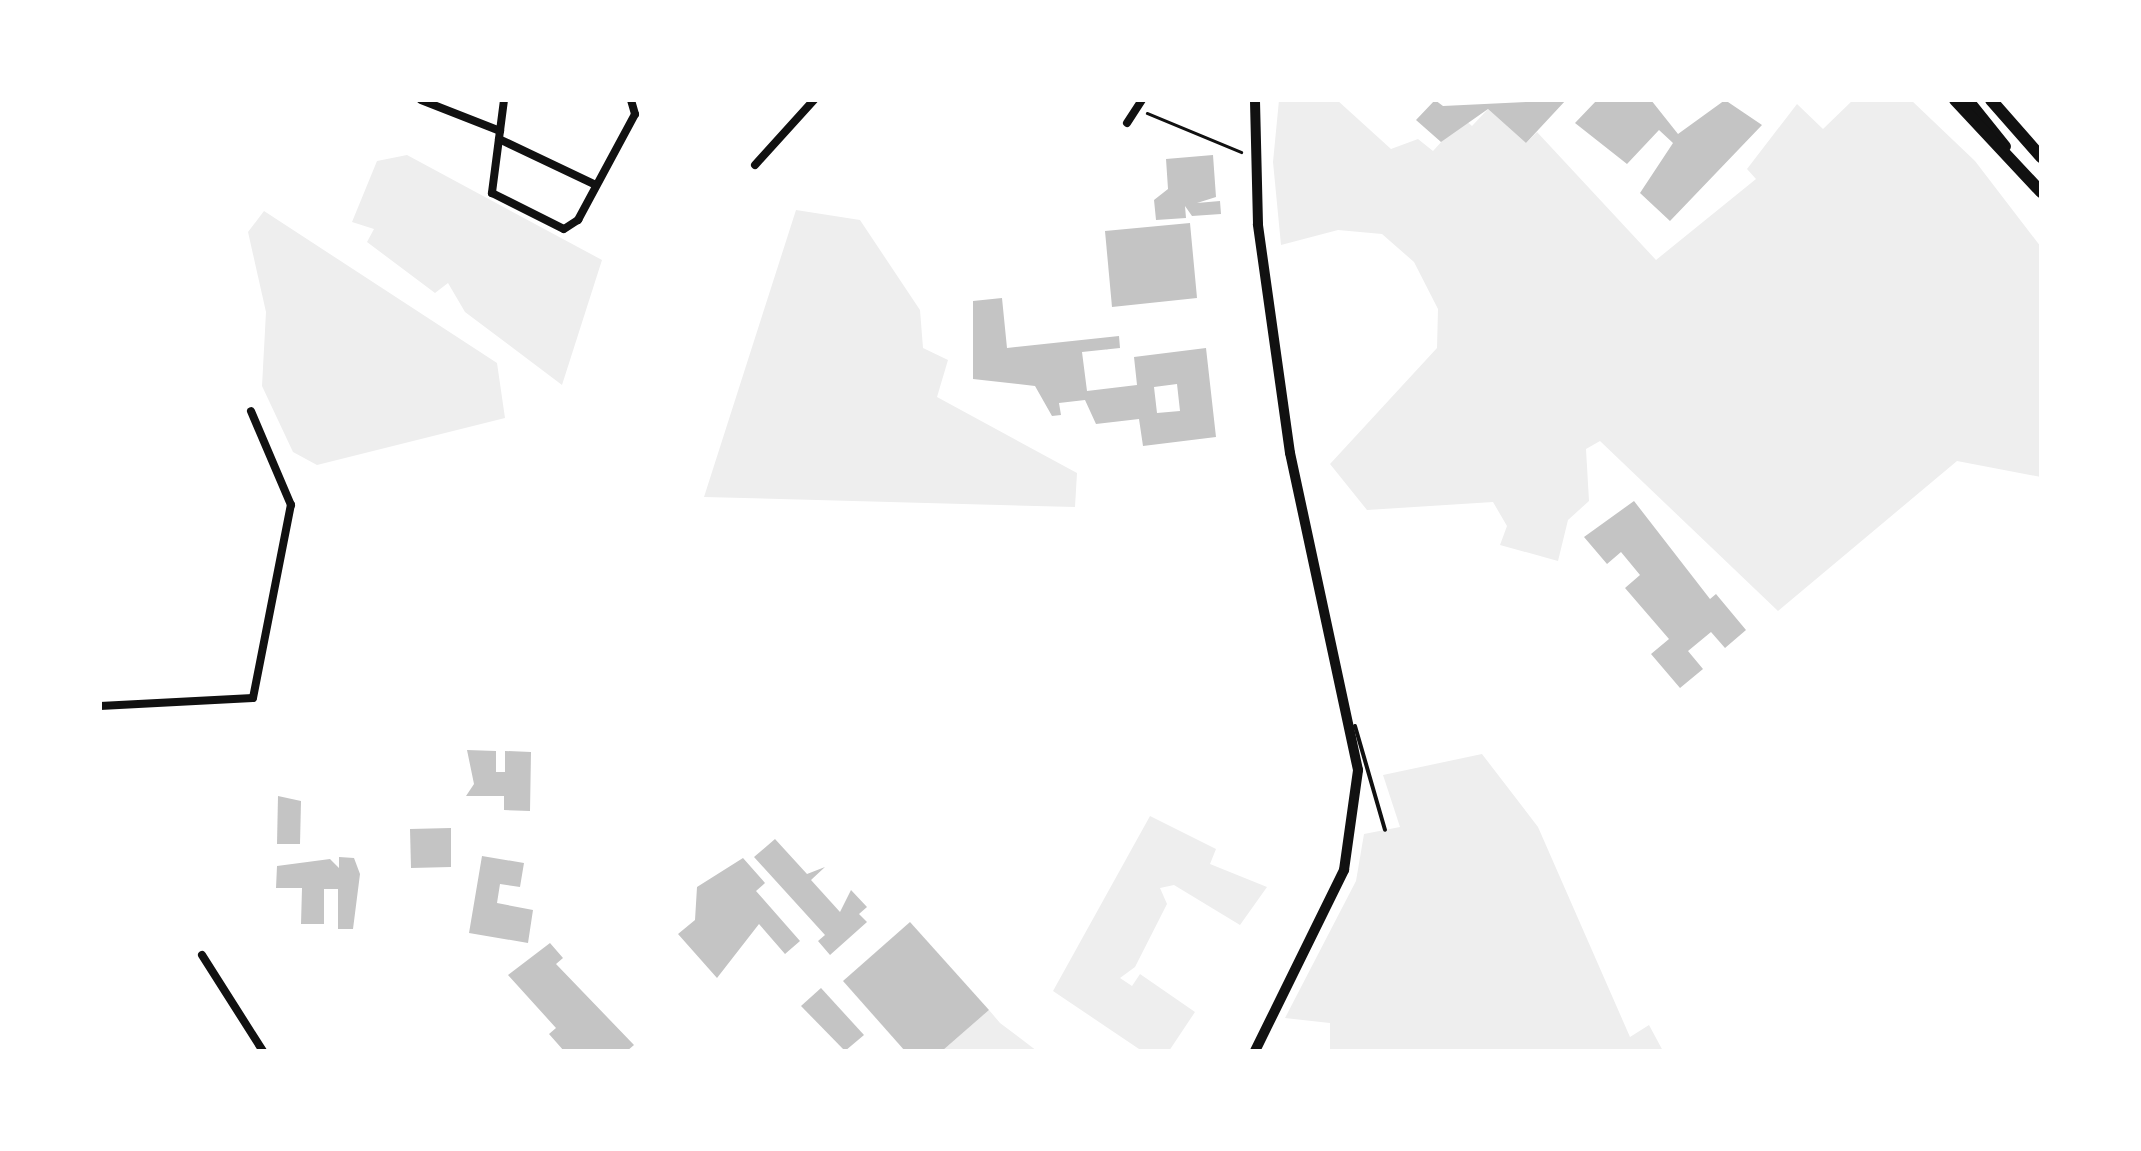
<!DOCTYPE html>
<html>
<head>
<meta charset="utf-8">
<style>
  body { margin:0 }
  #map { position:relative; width:2141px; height:1151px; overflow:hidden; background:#fff; font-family:Lato,sans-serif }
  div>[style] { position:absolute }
  .green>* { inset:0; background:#eee }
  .building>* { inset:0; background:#c4c4c4 }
  .path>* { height:2.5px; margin:-1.25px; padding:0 1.25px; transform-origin:1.25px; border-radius:1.25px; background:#111 }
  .service>* { height:4px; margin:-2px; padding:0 2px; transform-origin:2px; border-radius:2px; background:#111 }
  .minor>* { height:8px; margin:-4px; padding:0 4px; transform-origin:4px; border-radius:4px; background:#111 }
  .tertiary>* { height:10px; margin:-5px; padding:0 5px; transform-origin:5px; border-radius:5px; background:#111 }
  .secondary>* { height:11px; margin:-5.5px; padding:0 5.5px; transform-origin:5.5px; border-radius:5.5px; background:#111 }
  .primary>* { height:12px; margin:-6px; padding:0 6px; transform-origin:6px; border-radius:6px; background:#111 }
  span { translate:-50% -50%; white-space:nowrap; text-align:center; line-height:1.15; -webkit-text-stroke:8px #fff; paint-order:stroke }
  .frame { position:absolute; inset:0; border:102px solid #fff; pointer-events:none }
</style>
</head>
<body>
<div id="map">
  <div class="green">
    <div style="clip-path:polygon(1279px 100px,1337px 100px,1391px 149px,1418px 139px,1433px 151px,1463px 118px,1472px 126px,1488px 109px,1526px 143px,1537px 132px,1656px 260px,1756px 179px,1747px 169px,1797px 104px,1823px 129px,1853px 100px,1911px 100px,1975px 161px,2041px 247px,2041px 477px,1957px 461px,1778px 611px,1600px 441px,1586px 449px,1589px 501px,1568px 520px,1558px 561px,1500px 545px,1507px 526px,1493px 502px,1367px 510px,1330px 464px,1437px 348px,1438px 309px,1414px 262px,1382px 234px,1338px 230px,1281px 245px,1273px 162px)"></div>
    <div style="clip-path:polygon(407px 155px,602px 260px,562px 385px,465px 312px,448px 283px,435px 293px,367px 242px,374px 229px,352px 222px,377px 161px)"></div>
    <div style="clip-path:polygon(796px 210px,860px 220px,920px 310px,923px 348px,948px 360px,937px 397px,1077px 473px,1075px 507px,704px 497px)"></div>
    <div style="clip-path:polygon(264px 211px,497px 363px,505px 418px,317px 465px,293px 452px,262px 386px,266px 312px,248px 232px)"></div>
    <div style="clip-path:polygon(1482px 754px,1538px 827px,1630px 1037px,1649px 1025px,1663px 1051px,1330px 1051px,1330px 1023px,1285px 1018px,1356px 881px,1364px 834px,1400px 827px,1383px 775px)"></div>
    <div style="clip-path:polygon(1150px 816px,1216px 849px,1210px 864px,1267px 887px,1240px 925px,1174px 885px,1160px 888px,1167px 904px,1135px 967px,1120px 978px,1132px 986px,1140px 974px,1195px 1012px,1169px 1051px,1142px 1051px,1053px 991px)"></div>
    <div style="clip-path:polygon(989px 1010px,1000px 1023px,1037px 1051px,942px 1051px)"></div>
  </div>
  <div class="building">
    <div style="clip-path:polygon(1435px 100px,1443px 106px,1566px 100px,1526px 143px,1488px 109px,1441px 142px,1416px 120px)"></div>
    <div style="clip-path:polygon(1597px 100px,1651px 100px,1678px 134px,1725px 100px,1762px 125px,1670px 221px,1640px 193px,1673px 143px,1659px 130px,1627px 164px,1575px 123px)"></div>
    <div style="clip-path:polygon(1213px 155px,1216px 197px,1197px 203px,1220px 201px,1221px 214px,1192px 216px,1185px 206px,1186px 218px,1156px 220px,1154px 200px,1168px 189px,1166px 159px)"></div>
    <div style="clip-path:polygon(1190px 223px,1197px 298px,1112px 307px,1105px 231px)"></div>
    <div style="clip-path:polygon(evenodd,1002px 298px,1007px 348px,1119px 336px,1120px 348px,1082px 352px,1087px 391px,1137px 385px,1134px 357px,1206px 348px,1216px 437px,1143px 446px,1139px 419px,1096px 424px,1085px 400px,1059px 403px,1061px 415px,1052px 416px,1035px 386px,973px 379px,973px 301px,1002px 298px,1177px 384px,1180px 411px,1157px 413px,1154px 387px,1177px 384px)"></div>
    <div style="clip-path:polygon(1634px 501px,1710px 599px,1716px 594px,1746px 630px,1725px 648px,1711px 632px,1688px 651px,1703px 669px,1680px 688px,1651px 654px,1669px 639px,1625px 588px,1640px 575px,1621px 552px,1607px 564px,1584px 537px)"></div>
    <div style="clip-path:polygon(467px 750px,496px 751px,496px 772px,505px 772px,505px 751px,531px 752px,530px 811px,504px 810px,504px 796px,466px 796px,474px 784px)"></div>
    <div style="clip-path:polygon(278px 796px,301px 801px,300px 844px,277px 844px)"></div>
    <div style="clip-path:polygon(451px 828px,451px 867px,411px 868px,410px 829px)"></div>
    <div style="clip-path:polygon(775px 839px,807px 874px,825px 867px,811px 880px,840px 912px,851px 890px,867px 907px,859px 914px,867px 922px,830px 955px,818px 941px,825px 935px,754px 857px)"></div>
    <div style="clip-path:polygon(482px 856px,524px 863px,520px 887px,500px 884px,497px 903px,533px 910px,528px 943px,469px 933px)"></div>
    <div style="clip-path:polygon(339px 857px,354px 858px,360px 874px,353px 929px,338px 929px,338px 889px,324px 889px,324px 924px,301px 924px,302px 888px,276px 888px,277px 866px,330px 859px,339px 868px)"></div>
    <div style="clip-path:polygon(743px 858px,765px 883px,756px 891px,800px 941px,785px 954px,759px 924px,717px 978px,678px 934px,695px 920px,697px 887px)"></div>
    <div style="clip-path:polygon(910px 922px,989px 1010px,942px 1051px,905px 1051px,843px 981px)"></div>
    <div style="clip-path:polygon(550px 943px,563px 958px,556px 964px,634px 1045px,627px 1051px,564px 1051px,549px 1034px,556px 1028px,508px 975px)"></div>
    <div style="clip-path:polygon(821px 988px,864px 1035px,845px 1051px,801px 1006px)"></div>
  </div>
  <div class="path">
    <div style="left:1147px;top:113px;width:102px;rotate:22.5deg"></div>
  </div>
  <div class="service">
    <div style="left:1355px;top:726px;width:108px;rotate:73.9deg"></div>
  </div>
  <div class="minor">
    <div style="left:421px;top:100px;width:85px;rotate:21.4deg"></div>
    <div style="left:504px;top:100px;width:94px;rotate:97.4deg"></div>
    <div style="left:492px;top:193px;width:80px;rotate:26.6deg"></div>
    <div style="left:564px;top:229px;width:17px;rotate:-33deg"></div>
    <div style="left:578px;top:220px;width:120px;rotate:-61.7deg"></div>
    <div style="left:635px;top:114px;width:15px;rotate:-106deg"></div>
    <div style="left:1127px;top:123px;width:27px;rotate:-57deg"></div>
    <div style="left:499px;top:139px;width:107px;rotate:25.4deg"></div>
    <div style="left:755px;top:165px;width:88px;rotate:-47.8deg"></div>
    <div style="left:100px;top:706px;width:153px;rotate:-3deg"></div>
    <div style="left:253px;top:698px;width:197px;rotate:-78.9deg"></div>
    <div style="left:291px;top:505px;width:102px;rotate:-113.1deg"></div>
    <div style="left:202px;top:955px;width:114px;rotate:57.6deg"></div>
  </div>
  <div class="tertiary">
    <div style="left:1255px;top:1051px;width:202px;rotate:-63.8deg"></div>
    <div style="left:1344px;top:870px;width:101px;rotate:-82deg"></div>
    <div style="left:1358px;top:770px;width:324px;rotate:-102.1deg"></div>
    <div style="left:1290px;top:453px;width:231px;rotate:-98deg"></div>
    <div style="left:1258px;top:224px;width:124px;rotate:-91.4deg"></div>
  </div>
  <div class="secondary">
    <div style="left:1968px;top:100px;width:59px;rotate:51.2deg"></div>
  </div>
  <div class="primary">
    <div style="left:1955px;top:100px;width:126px;rotate:46.9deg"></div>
    <div style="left:1991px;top:100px;width:76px;rotate:48.7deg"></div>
  </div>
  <div class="frame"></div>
</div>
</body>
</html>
